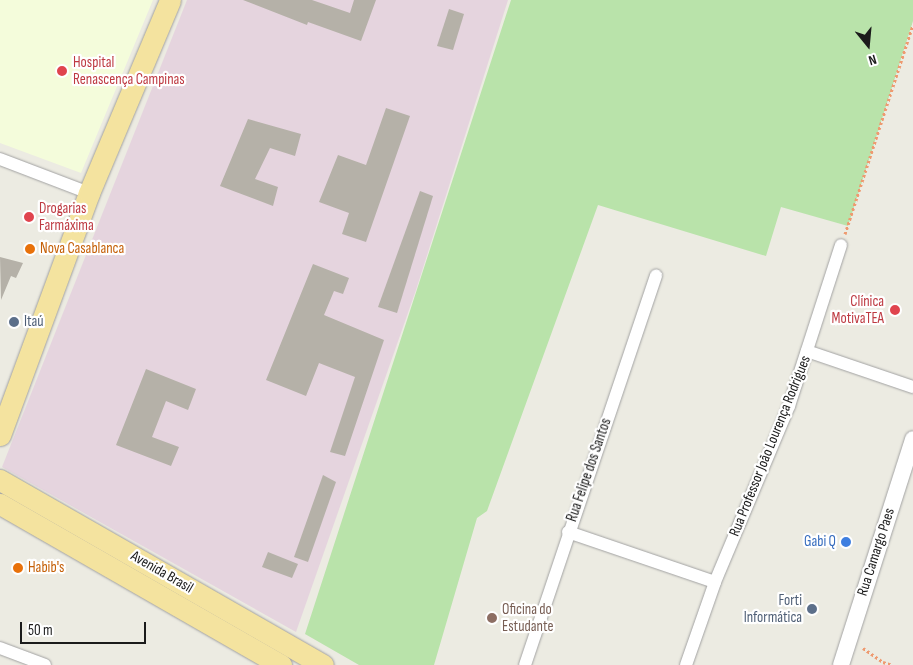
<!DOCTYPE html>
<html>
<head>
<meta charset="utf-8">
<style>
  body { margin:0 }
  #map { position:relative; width:913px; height:665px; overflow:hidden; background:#ecebe2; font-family:"Sofia Sans Condensed",sans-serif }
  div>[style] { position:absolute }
  .industrial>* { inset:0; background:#e5d4de }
  .education>* { inset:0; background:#f4fcdb }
  .grass>* { inset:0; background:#b9e3aa }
  .building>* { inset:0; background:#b5b1a8 }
  .path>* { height:3px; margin-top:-1.5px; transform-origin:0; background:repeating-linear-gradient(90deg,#ee9a70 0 2.5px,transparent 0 5px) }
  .roads { filter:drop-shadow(0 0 1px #a2a2a2) drop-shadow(0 0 1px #a2a2a2) }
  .minor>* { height:12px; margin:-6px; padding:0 6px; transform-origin:6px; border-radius:6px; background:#fff }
  .tertiary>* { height:16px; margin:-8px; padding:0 8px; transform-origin:8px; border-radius:8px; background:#fff }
  .primary>* { height:21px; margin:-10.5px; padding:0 10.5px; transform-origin:10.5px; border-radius:10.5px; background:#f4e39f }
  .dots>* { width:14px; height:14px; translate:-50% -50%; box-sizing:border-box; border:2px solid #fff; border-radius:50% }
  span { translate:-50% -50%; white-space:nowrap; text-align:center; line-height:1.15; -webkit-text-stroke:4.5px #fff; paint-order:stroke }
  .health-label { font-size:15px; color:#be3a42 }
  .left { translate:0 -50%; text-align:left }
  .right { translate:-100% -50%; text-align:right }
  .food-label { font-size:15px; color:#c56008 }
  .service-label { font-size:15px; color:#4e5e75 }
  .street-label { font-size:15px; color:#1b1b1b }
  .shop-label { font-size:15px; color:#366cbe }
  .education-label { font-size:15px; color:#785e54 }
  .north { position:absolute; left:843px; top:20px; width:50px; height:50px; -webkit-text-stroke:4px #fff; paint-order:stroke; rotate:163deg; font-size:14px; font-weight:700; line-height:20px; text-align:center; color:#1b1b1b }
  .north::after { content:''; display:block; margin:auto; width:18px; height:22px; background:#1b1b1b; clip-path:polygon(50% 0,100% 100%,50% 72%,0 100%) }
  .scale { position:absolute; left:20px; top:622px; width:126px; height:22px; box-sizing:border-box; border:2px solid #1b1b1b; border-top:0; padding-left:6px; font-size:15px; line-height:18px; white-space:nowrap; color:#1b1b1b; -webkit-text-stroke:4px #fff; paint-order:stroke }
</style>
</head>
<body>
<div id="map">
  <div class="industrial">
    <div style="clip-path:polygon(187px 0,508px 0,416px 290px,296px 632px,2px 467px)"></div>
  </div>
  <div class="education">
    <div style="clip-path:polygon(0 0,153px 0,81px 173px,0 143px)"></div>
  </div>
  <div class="grass">
    <div style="clip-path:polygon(511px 0,913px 0,913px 21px,848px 226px,781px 207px,766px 256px,598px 205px,487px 511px,477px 518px,434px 665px,359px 665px,305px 634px)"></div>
  </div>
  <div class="building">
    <div style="clip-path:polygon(243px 0,312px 0,350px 13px,354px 0,376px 0,361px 41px,308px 22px,307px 25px)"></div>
    <div style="clip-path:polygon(449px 9px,464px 14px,453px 50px,437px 46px)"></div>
    <div style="clip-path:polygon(386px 108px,410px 116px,366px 242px,342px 234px,349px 213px,319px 202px,338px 155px,366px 165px)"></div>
    <div style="clip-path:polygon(248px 119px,301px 134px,295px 156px,270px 148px,255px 179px,278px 187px,273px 206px,220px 186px)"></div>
    <div style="clip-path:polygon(420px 191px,433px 196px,397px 313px,378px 307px)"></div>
    <div style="clip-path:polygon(0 257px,23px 263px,16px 278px,11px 276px,1px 300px)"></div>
    <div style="clip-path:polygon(313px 264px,349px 278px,343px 294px,334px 291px,324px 315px,384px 340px,345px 456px,330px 452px,355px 377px,319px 363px,306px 396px,266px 380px)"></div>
    <div style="clip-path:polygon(146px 369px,196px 389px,188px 410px,166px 401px,152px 437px,179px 447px,171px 466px,116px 445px)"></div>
    <div style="clip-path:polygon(323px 475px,336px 482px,308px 562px,294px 557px)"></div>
    <div style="clip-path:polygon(268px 552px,298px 564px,292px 578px,262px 567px)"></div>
  </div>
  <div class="path">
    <div style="left:845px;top:234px;width:220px;rotate:-72deg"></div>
    <div style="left:863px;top:648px;width:24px;rotate:35deg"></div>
    <div style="left:883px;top:662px;width:9px;rotate:18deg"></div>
  </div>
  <div class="roads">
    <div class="minor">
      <div style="left:0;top:159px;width:95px;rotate:20.9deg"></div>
      <div style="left:807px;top:351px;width:112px;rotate:18.8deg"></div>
      <div style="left:568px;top:532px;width:155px;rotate:18.8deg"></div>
      <div style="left:0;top:648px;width:48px;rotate:20.7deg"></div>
      <div style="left:525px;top:665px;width:411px;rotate:-71.4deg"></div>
      <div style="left:686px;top:665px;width:88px;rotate:-70.7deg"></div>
      <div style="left:715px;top:582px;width:191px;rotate:-67.2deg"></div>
      <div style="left:789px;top:406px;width:169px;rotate:-72.1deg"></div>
    </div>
    <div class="tertiary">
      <div style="left:841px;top:665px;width:237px;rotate:-72.3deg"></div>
    </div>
    <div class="primary">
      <div style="left:0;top:435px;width:258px;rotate:-69.8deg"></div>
      <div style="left:89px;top:193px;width:209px;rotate:-67.2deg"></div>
      <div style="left:0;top:480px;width:372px;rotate:29.8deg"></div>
      <div style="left:0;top:504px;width:324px;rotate:29.8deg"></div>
    </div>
  </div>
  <div class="dots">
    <div style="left:62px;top:71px;background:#e0444e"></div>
    <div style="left:29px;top:217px;background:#e0444e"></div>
    <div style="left:30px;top:249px;background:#e8710a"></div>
    <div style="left:895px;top:310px;background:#e0444e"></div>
    <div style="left:14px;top:322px;background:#5c6f8a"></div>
    <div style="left:846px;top:542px;background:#3f7fe0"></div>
    <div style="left:18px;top:568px;background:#e8710a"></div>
    <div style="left:812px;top:609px;background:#5c6f8a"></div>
    <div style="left:492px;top:618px;background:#8d6e63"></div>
  </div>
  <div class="health-label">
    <span class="left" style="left:73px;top:71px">Hospital<br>Renascença Campinas</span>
    <span class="left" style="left:39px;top:217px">Drogarias<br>Farmáxima</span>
    <span class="right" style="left:884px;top:310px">Clínica<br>MotivaTEA</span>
  </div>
  <div class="food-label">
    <span class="left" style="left:40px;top:249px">Nova Casablanca</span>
    <span class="left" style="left:28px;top:568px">Habib's</span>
  </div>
  <div class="service-label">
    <span class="left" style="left:24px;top:322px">Itaú</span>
    <span class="right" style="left:802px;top:609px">Forti<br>Informática</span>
  </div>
  <div class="street-label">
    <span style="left:770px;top:446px;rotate:-68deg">Rua Professor João Lourença Rodrigues</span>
    <span style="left:589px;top:470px;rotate:-71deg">Rua Felipe dos Santos</span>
    <span style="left:876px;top:552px;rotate:-72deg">Rua Camargo Paes</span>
    <span style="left:162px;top:572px;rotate:30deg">Avenida Brasil</span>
  </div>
  <div class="shop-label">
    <span class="right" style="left:836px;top:542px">Gabi Q</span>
  </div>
  <div class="education-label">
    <span class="left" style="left:502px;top:618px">Oficina do<br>Estudante</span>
  </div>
  <div class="north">N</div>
  <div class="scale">50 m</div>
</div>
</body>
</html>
